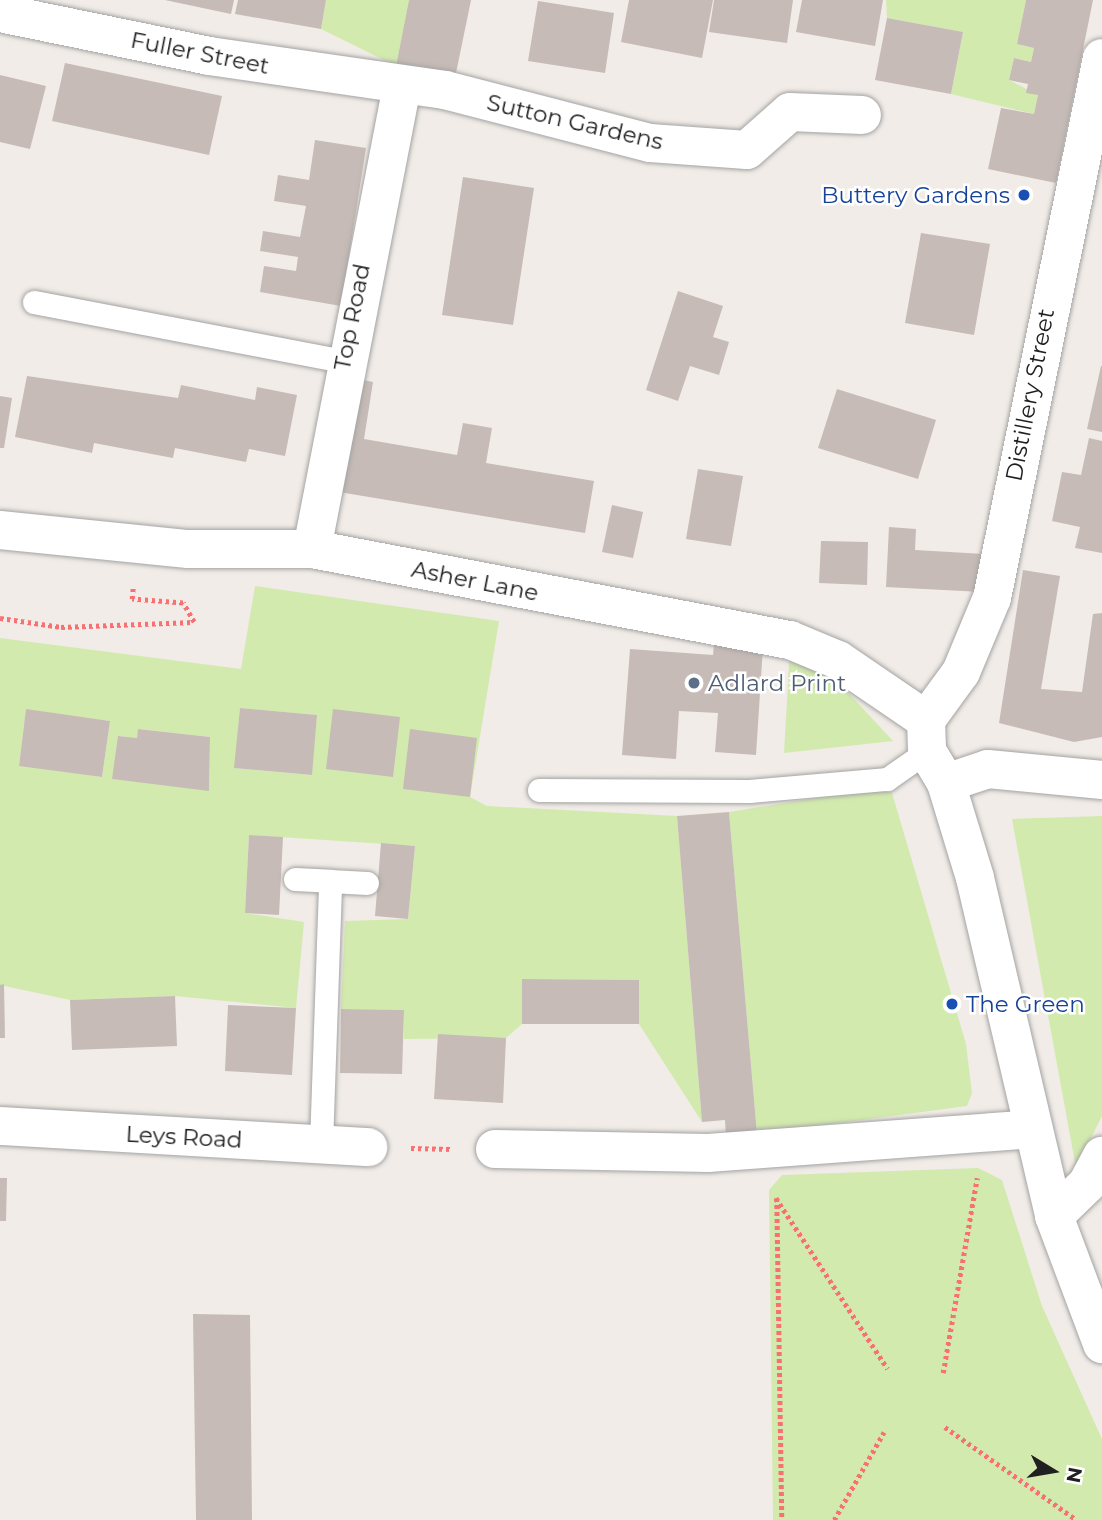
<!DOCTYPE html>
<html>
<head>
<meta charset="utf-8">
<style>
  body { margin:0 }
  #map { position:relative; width:1102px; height:1520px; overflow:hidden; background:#f1ece7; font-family:Montserrat,sans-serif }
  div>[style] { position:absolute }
  .grass>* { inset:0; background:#d3eaae }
  .building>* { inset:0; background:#c6bbb6 }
  .path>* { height:4.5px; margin-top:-2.25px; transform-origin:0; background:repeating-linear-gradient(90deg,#f97072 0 3.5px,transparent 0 7px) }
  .roads { filter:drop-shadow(0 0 2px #a4a4a4) drop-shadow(0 0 2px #a4a4a4) }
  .service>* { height:23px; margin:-11.5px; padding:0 11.5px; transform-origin:11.5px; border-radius:11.5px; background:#fff }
  .minor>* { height:38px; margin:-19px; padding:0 19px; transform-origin:19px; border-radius:19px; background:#fff }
  .tertiary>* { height:38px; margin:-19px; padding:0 19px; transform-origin:19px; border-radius:19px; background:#fff }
  .dots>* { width:19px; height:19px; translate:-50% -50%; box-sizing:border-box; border:4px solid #fff; border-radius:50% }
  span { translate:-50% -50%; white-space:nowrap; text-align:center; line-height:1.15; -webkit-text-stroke:5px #fff; paint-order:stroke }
  .street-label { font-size:23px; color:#202020 }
  .transit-label { font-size:23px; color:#164399 }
  .right { translate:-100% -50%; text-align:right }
  .left { translate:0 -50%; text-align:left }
  .service-label { font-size:23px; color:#4e5e75 }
  .north { position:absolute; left:1018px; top:1436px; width:70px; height:70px; -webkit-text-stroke:5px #fff; paint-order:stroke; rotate:101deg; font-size:19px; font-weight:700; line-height:28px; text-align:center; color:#202020 }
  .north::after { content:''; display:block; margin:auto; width:24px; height:32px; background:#202020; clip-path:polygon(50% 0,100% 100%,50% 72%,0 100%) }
</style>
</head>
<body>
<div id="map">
  <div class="grass">
    <div style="clip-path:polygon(326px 0,409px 0,396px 66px,321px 29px)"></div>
    <div style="clip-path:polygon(886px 0,1026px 0,1017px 44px,1034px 48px,1031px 62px,1014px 58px,1009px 80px,1038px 95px,1034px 114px,951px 94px,963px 32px,887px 18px)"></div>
    <div style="clip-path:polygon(evenodd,255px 586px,499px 621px,470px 797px,487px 806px,677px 816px,702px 1122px,639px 1024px,639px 980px,522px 979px,522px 1024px,506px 1038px,404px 1039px,404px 1010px,341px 1009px,345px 921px,408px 919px,415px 846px,249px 835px,245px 913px,304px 922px,296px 1008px,175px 996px,70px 1000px,0 985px,0 638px,241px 669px,255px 586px,240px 708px,317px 715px,311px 775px,235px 768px,240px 708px,255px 586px,26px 710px,110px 721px,102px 777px,19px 765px,26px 710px,255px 586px,139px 729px,210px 737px,209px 790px,113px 779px,118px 736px,137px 738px,139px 729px)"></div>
    <div style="clip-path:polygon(790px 648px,844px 688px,893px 741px,784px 753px)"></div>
    <div style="clip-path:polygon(890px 786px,966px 1044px,972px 1093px,967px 1106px,757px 1134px,729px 812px)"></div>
    <div style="clip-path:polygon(1102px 816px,1102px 1116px,1076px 1168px,1012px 819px)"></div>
    <div style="clip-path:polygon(978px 1168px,1002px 1180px,1042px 1306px,1102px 1439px,1102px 1520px,773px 1520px,769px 1190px,782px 1175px)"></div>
  </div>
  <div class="building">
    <div style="clip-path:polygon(165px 0,234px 0,231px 14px)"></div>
    <div style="clip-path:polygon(238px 0,326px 0,321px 29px,235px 14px)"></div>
    <div style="clip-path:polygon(409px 0,471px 0,455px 78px,396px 66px)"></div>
    <div style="clip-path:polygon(629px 0,713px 0,702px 58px,621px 42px)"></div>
    <div style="clip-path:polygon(714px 0,793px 0,787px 43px,709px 32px)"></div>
    <div style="clip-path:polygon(802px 0,883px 0,875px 46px,796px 32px)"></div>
    <div style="clip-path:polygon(1026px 0,1093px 0,1056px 183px,988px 169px,1001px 108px,1034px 114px,1038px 95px,1026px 93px,1028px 84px,1009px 80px,1014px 58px,1031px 62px,1034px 48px,1017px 44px)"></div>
    <div style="clip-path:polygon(538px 1px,614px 13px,605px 73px,528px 61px)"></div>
    <div style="clip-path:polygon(887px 18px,963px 32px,951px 94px,875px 80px)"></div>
    <div style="clip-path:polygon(65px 63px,222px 96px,209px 155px,52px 121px)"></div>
    <div style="clip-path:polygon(0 75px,46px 86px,30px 149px,0 142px)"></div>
    <div style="clip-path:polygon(315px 140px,366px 148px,341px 306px,260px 292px,264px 266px,296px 271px,298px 257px,260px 251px,263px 231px,300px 237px,306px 206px,274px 201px,278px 175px,309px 180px)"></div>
    <div style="clip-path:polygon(463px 177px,534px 188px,513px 325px,442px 315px)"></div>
    <div style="clip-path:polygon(921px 233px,990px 244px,974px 335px,905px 323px)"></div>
    <div style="clip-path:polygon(678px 291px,723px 306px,713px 337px,729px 342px,719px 375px,690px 366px,678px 401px,646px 390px)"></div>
    <div style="clip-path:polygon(1101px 366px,1102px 366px,1102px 432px,1087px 429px)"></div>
    <div style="clip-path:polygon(27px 376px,178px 398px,181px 385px,255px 400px,257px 387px,297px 395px,285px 456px,249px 449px,246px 462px,175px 448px,173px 458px,94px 443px,92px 453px,15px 437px)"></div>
    <div style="clip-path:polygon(358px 379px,373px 382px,364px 439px,457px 455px,463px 423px,492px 428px,486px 463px,594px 481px,585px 533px,339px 492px)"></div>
    <div style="clip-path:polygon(837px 389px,936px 420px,918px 479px,818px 448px)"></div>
    <div style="clip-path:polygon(0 396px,12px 398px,4px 448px,0 448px)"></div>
    <div style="clip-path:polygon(1089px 438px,1102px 441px,1102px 553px,1075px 548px,1080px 527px,1052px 521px,1062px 472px,1081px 475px)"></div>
    <div style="clip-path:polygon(698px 469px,743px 476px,731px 546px,686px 539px)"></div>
    <div style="clip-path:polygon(612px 505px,643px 512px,633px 558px,602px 552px)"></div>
    <div style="clip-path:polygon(889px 527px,916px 529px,915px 550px,984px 554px,982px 592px,886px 587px)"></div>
    <div style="clip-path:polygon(821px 541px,868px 542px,867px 585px,819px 583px)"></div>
    <div style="clip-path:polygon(1023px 570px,1060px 576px,1041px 689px,1082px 692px,1093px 614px,1102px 613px,1102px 737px,1074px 742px,999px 723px)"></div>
    <div style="clip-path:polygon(714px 644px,763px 647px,756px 755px,715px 752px,718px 713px,679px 711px,676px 759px,622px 755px,630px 649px,713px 655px)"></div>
    <div style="clip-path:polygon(240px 708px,317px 715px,312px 775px,234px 768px)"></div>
    <div style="clip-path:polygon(26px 709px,110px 721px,102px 777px,19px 766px)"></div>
    <div style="clip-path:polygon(333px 709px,400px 717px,393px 777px,326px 769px)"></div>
    <div style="clip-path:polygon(138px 729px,210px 737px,209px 791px,112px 779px,118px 736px,137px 738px)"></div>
    <div style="clip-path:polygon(410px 729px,477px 738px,470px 797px,403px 789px)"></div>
    <div style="clip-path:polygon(729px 812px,757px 1134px,726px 1137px,725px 1120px,702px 1122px,677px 816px)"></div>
    <div style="clip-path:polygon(249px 835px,283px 837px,279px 915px,245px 913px)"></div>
    <div style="clip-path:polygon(381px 843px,415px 846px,408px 919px,375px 916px)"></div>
    <div style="clip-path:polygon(522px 979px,639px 980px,639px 1024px,522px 1024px)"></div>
    <div style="clip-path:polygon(4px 984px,5px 1038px,0 1038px,0 985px)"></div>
    <div style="clip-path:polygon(175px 996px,177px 1046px,72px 1050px,70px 1000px)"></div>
    <div style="clip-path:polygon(228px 1005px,296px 1008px,292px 1075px,225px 1071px)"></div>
    <div style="clip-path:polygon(341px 1009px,404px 1010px,402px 1074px,340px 1073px)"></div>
    <div style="clip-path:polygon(438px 1034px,506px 1038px,503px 1103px,434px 1099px)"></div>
    <div style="clip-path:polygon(0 1178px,7px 1178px,6px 1221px,0 1221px)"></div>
    <div style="clip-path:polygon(193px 1314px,250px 1315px,252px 1520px,196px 1520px)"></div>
  </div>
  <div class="path">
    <div style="left:0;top:618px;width:62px;rotate:8.4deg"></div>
    <div style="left:61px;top:627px;width:133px;rotate:-2.2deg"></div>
    <div style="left:194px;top:622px;width:22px;rotate:-120deg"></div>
    <div style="left:183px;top:603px;width:51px;rotate:-175.5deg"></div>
    <div style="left:132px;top:599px;width:12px;rotate:-85deg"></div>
    <div style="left:411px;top:1148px;width:40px;rotate:1.4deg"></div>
    <div style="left:776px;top:1198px;width:204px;rotate:56.8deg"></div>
    <div style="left:777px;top:1198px;width:322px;rotate:89.1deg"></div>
    <div style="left:943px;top:1373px;width:198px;rotate:-80.1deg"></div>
    <div style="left:945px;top:1427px;width:161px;rotate:35.2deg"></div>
    <div style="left:834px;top:1520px;width:101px;rotate:-60.4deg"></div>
  </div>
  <div class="roads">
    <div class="service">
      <div style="left:34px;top:302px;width:316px;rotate:10.8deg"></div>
      <div style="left:539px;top:790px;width:210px;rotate:0.3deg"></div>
      <div style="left:749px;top:791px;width:139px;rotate:-5deg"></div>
      <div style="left:887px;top:779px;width:49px;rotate:-35deg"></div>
      <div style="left:295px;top:879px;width:35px;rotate:3deg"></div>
      <div style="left:321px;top:1144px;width:263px;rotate:-88deg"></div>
      <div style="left:330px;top:881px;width:37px;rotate:3deg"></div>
    </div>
    <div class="minor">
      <div style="left:0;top:13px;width:213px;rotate:11.6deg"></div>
      <div style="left:209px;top:56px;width:238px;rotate:8.2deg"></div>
      <div style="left:445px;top:90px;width:212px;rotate:14.5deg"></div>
      <div style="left:650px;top:143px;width:97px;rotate:4.1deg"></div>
      <div style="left:747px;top:150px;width:57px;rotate:-41.5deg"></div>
      <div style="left:790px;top:112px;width:72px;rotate:2.4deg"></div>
      <div style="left:0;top:530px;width:189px;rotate:5.8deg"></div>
      <div style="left:188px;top:549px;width:124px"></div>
      <div style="left:312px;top:549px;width:487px;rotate:10.8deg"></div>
      <div style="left:790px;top:640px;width:52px;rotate:22.6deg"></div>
      <div style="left:838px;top:660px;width:107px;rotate:34.3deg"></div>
      <div style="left:926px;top:720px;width:59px;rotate:-53.9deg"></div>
      <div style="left:961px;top:672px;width:80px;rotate:-67.3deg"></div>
      <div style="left:992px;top:598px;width:551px;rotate:-78.49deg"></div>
      <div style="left:312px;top:549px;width:472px;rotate:-79deg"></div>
      <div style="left:946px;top:783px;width:44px;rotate:-18.4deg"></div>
      <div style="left:988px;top:769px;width:115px;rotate:5.5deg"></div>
      <div style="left:0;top:1126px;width:369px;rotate:3.3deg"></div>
      <div style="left:495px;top:1149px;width:213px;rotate:1.1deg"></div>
      <div style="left:708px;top:1153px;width:326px;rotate:-4.2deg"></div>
      <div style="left:1054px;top:1216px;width:46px;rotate:-44.1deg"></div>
      <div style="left:1087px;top:1184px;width:32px;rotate:-62deg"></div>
    </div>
    <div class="tertiary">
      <div style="left:926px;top:720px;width:31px;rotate:88deg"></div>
      <div style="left:927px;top:751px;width:37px;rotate:59deg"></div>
      <div style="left:946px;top:783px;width:99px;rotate:73deg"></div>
      <div style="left:975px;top:878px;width:347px;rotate:76.8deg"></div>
      <div style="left:1054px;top:1216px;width:137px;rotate:69.4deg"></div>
    </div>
  </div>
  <div class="dots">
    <div style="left:1024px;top:195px;background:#1a4fb4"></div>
    <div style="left:694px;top:683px;background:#5c6f8a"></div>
    <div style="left:952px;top:1004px;background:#1a4fb4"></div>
  </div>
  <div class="street-label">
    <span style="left:200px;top:53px;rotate:11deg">Fuller Street</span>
    <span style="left:575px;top:122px;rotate:13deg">Sutton Gardens</span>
    <span style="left:352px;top:317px;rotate:-79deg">Top Road</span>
    <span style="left:1030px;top:395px;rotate:-79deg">Distillery Street</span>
    <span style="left:475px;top:581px;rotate:11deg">Asher Lane</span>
    <span style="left:184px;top:1137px;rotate:3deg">Leys Road</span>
  </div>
  <div class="transit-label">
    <span class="right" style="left:1010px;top:195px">Buttery Gardens</span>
    <span class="left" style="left:966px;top:1004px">The Green</span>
  </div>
  <div class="service-label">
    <span class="left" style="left:708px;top:683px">Adlard Print</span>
  </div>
  <div class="north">N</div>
</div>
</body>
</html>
